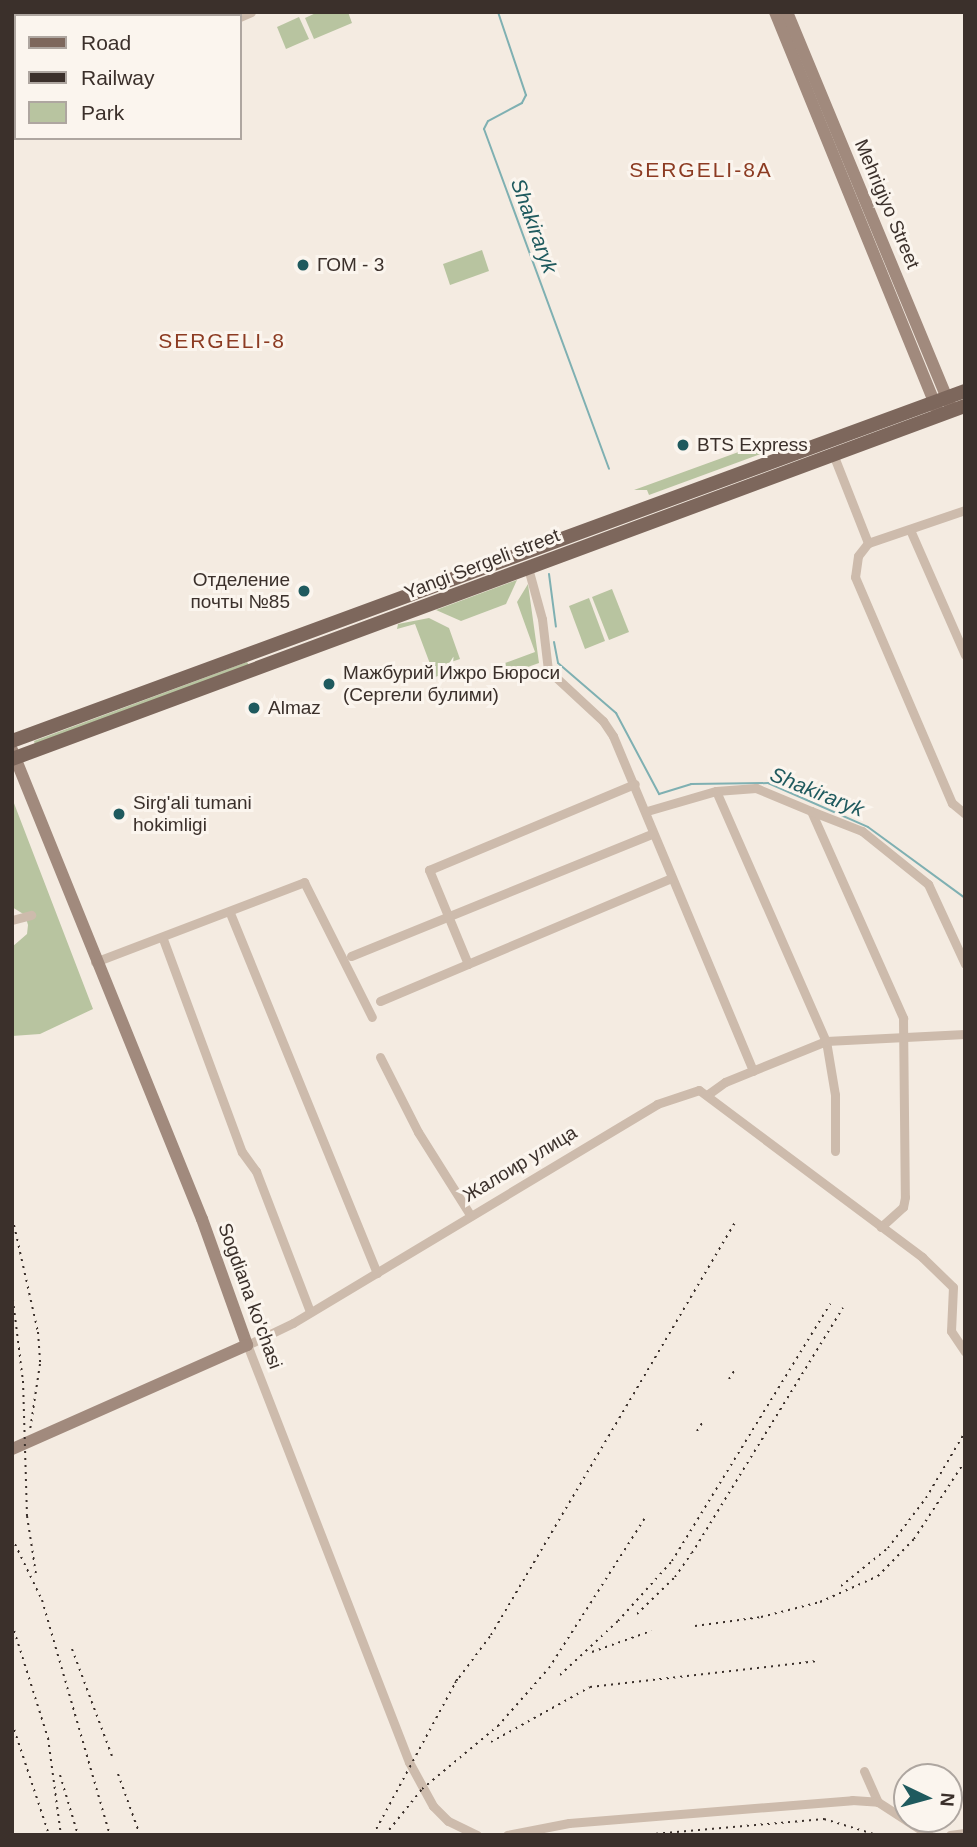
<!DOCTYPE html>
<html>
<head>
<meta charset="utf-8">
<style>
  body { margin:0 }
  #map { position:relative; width:977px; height:1847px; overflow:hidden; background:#f4ebe1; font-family:Helvetica,sans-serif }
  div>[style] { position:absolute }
  .green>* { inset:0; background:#b8c4a0 }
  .stream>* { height:2px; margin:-1px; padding:0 1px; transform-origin:1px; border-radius:1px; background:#7fb0b2 }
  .street>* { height:9px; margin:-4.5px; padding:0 4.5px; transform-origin:4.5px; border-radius:4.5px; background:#cdbbac }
  .secondary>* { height:12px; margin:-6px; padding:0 6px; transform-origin:6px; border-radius:6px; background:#a18a7d }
  .primary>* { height:14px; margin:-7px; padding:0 7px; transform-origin:7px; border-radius:7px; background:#7d675c }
  .rail>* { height:2px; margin-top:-1px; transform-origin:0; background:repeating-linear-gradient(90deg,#3b302b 0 2px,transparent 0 7px) }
  .dots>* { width:19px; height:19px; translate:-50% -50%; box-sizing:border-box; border:4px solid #fbf5ee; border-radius:50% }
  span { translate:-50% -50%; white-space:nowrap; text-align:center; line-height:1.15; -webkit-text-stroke:6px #fbf5ee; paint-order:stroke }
  .street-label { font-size:19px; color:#3b302b }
  .poi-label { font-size:19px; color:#3b302b }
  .left { translate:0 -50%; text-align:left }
  .right { translate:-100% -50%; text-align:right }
  .neighbourhood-label { font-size:21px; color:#8c3b22; letter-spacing:2px }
  .water-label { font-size:21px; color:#1f5a5e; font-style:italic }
  .frame { position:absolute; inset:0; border:14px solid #3b302b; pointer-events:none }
  .legend { position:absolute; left:14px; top:14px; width:228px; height:126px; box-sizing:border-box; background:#fbf5ee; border:2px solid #aea6a0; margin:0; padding:9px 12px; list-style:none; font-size:21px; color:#3b302b }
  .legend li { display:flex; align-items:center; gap:14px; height:35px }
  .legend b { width:35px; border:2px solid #aea6a0 }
  .north { position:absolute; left:893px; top:1763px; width:70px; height:70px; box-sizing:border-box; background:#fbf5ee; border:2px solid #aea6a0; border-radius:50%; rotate:95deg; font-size:19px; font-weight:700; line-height:28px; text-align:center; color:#3b302b }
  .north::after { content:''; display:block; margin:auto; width:24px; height:32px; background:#1f5a5e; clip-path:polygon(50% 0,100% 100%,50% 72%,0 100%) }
</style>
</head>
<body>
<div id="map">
  <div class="green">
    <div style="clip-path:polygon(318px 12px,348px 12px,352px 23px,314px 39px,305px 18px)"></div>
    <div style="clip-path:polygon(299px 17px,309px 39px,286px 49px,277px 27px)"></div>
    <div style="clip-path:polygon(482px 250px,489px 271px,450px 285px,443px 264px)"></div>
    <div style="clip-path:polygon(777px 438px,780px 447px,649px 495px,647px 490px,634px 490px)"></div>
    <div style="clip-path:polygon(517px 580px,506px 604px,461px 621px,436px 610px)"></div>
    <div style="clip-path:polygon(528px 584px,539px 663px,508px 674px,505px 663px,535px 652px,517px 602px)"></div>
    <div style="clip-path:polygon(612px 589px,629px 632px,609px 640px,592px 597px)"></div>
    <div style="clip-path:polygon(589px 598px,605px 641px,585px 649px,569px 606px)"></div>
    <div style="clip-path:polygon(429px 618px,449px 628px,460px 659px,445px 664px,447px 673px,435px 677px,415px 624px,397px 629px,398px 624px)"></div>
    <div style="clip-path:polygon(247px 662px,249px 665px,35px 745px,34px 741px)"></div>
    <div style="clip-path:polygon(12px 798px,93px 1009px,40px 1034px,12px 1036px,12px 947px,27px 934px,28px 925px,25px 915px,12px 907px)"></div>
  </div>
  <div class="stream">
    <div style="left:498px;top:12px;width:88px;rotate:71.4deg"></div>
    <div style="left:526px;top:95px;width:9px;rotate:117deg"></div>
    <div style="left:522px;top:103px;width:38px;rotate:152deg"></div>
    <div style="left:488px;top:121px;width:9px;rotate:117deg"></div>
    <div style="left:484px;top:129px;width:362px;rotate:69.8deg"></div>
    <div style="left:549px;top:574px;width:53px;rotate:82.5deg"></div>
    <div style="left:554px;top:642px;width:21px;rotate:79deg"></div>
    <div style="left:558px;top:663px;width:77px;rotate:40.8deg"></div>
    <div style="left:616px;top:713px;width:92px;rotate:62deg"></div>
    <div style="left:659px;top:794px;width:34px;rotate:-17deg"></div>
    <div style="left:691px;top:784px;width:77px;rotate:-0.7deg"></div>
    <div style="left:768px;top:783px;width:109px;rotate:23.7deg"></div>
    <div style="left:868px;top:827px;width:120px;rotate:36.2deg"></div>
  </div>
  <div class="street">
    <div style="left:240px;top:17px;width:12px;rotate:-24deg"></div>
    <div style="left:12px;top:115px;width:4px;rotate:-14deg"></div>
    <div style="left:833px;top:454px;width:96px;rotate:68.5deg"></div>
    <div style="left:965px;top:510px;width:102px;rotate:161.2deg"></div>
    <div style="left:868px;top:543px;width:16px;rotate:128deg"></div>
    <div style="left:858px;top:556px;width:21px;rotate:98deg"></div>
    <div style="left:855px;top:577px;width:246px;rotate:66.8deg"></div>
    <div style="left:952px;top:803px;width:17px;rotate:40deg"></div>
    <div style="left:911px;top:532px;width:134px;rotate:66.3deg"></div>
    <div style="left:528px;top:568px;width:53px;rotate:74.6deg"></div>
    <div style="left:542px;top:619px;width:51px;rotate:83.3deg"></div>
    <div style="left:548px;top:670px;width:75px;rotate:42.8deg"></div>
    <div style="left:603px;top:721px;width:18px;rotate:56deg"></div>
    <div style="left:613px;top:736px;width:363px;rotate:67.3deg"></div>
    <div style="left:716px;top:791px;width:273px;rotate:66.3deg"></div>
    <div style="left:826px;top:1041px;width:55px;rotate:80.5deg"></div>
    <div style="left:835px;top:1095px;width:56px;rotate:90deg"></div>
    <div style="left:647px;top:811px;width:72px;rotate:-16.2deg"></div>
    <div style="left:716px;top:791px;width:40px;rotate:-4.3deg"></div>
    <div style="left:756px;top:788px;width:60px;rotate:22.7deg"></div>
    <div style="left:811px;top:811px;width:227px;rotate:66deg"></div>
    <div style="left:903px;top:1018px;width:179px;rotate:89.4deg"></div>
    <div style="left:905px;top:1197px;width:10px;rotate:101deg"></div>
    <div style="left:903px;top:1207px;width:30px;rotate:138deg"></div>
    <div style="left:811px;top:811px;width:55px;rotate:21.4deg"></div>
    <div style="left:862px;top:831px;width:85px;rotate:38.8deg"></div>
    <div style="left:928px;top:884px;width:88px;rotate:65.2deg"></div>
    <div style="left:230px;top:913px;width:389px;rotate:67.8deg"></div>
    <div style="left:12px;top:920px;width:20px;rotate:-15deg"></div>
    <div style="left:163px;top:939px;width:227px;rotate:69.7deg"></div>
    <div style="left:242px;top:1152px;width:24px;rotate:54deg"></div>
    <div style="left:256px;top:1171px;width:151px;rotate:69deg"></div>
    <div style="left:351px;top:956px;width:325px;rotate:-22.1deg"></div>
    <div style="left:95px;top:962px;width:224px;rotate:-20.9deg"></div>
    <div style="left:304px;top:882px;width:151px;rotate:63.3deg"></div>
    <div style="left:468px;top:964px;width:102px;rotate:-112.5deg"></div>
    <div style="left:429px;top:870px;width:223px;rotate:-22.7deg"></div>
    <div style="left:380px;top:1001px;width:316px;rotate:-22.9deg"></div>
    <div style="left:380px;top:1057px;width:84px;rotate:63.1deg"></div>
    <div style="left:418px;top:1132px;width:99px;rotate:57.8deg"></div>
    <div style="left:707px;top:1095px;width:22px;rotate:-36deg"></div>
    <div style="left:725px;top:1082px;width:109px;rotate:-22.1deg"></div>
    <div style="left:826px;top:1041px;width:139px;rotate:-2.9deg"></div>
    <div style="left:864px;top:1771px;width:34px;rotate:66deg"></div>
    <div style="left:878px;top:1802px;width:61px;rotate:32.9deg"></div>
    <div style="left:477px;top:1835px;width:32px;rotate:-154deg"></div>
    <div style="left:448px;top:1821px;width:21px;rotate:-135deg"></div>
    <div style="left:433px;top:1806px;width:50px;rotate:-118.6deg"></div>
    <div style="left:409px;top:1762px;width:447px;rotate:-111.2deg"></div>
    <div style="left:247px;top:1345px;width:51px;rotate:-25.6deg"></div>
    <div style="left:293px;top:1323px;width:425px;rotate:-31deg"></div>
    <div style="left:657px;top:1104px;width:44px;rotate:-18.4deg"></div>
    <div style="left:699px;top:1090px;width:279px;rotate:36.8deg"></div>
    <div style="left:922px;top:1257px;width:43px;rotate:44.1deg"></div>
    <div style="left:953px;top:1287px;width:44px;rotate:92.6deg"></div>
    <div style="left:951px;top:1331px;width:25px;rotate:56deg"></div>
    <div style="left:507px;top:1835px;width:63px;rotate:-11deg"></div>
    <div style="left:569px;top:1823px;width:284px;rotate:-4.6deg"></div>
    <div style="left:852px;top:1800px;width:26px;rotate:4deg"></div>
    <div style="left:950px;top:1835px;width:15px;rotate:-8deg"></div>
  </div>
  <div class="secondary">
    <div style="left:775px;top:12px;width:431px;rotate:67.8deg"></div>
    <div style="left:787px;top:12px;width:426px;rotate:67.5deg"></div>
    <div style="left:12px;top:750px;width:506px;rotate:67.95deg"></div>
    <div style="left:202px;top:1219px;width:134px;rotate:70.3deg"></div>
    <div style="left:247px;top:1345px;width:257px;rotate:156.1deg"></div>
  </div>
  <div class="primary">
    <div style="left:12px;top:741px;width:1015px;rotate:-20.17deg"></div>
    <div style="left:12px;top:759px;width:1016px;rotate:-20.33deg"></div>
  </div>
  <div class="rail">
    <div style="left:14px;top:1225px;width:110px;rotate:77.4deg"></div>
    <div style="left:38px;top:1332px;width:32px;rotate:86deg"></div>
    <div style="left:40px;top:1364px;width:67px;rotate:98.6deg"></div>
    <div style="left:12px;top:1292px;width:90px;rotate:83deg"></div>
    <div style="left:23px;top:1381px;width:135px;rotate:88.3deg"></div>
    <div style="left:27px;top:1516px;width:59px;rotate:81.2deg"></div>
    <div style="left:729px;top:1379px;width:13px;rotate:-58deg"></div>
    <div style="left:697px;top:1431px;width:13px;rotate:-58deg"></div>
    <div style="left:12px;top:1538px;width:69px;rotate:64.2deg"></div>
    <div style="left:42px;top:1600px;width:245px;rotate:73.9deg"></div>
    <div style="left:841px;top:1586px;width:60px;rotate:-39deg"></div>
    <div style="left:888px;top:1548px;width:63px;rotate:-52.8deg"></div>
    <div style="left:926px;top:1498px;width:77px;rotate:-59.4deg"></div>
    <div style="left:637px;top:1614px;width:53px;rotate:-44.2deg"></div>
    <div style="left:675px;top:1577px;width:29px;rotate:-55deg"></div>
    <div style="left:692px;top:1553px;width:288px;rotate:-58.4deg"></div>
    <div style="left:12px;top:1624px;width:120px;rotate:72.5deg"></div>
    <div style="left:48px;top:1738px;width:98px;rotate:82.4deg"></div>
    <div style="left:695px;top:1626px;width:67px;rotate:-7.8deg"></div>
    <div style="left:761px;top:1617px;width:61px;rotate:-14.3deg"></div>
    <div style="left:820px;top:1602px;width:64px;rotate:-24.1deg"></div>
    <div style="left:878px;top:1576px;width:52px;rotate:-45.8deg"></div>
    <div style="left:914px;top:1539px;width:93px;rotate:-56.8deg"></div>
    <div style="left:72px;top:1649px;width:114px;rotate:69.5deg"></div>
    <div style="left:592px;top:1652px;width:63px;rotate:-19.6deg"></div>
    <div style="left:560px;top:1675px;width:79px;rotate:-43deg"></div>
    <div style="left:618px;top:1621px;width:81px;rotate:-48deg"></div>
    <div style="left:672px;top:1561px;width:302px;rotate:-58.4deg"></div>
    <div style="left:455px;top:1683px;width:60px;rotate:-53.1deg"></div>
    <div style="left:491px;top:1635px;width:482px;rotate:-59.4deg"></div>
    <div style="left:12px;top:1723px;width:118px;rotate:71.7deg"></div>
    <div style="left:491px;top:1742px;width:113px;rotate:-29.1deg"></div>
    <div style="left:590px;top:1687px;width:229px;rotate:-6.5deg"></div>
    <div style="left:118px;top:1774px;width:65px;rotate:70.2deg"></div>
    <div style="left:60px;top:1775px;width:63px;rotate:73.3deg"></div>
    <div style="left:373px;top:1835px;width:181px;rotate:-61.6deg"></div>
    <div style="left:385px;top:1835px;width:59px;rotate:-51.2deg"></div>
    <div style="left:422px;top:1789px;width:99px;rotate:-39.7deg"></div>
    <div style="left:498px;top:1726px;width:77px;rotate:-48.7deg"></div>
    <div style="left:549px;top:1668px;width:178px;rotate:-57.4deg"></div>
    <div style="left:642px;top:1835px;width:183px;rotate:-5deg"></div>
    <div style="left:824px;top:1819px;width:55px;rotate:16.8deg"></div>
  </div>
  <div class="dots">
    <div style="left:303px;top:265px;background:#1f5a5e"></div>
    <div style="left:683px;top:445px;background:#1f5a5e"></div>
    <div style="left:304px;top:591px;background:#1f5a5e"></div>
    <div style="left:329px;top:684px;background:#1f5a5e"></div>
    <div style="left:254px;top:708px;background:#1f5a5e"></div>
    <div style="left:119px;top:814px;background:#1f5a5e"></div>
  </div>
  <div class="street-label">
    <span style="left:887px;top:204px;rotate:67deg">Mehrigiyo Street</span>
    <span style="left:482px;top:564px;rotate:-21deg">Yangi Sergeli street</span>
    <span style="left:520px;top:1164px;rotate:-31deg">Жалоир улица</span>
    <span style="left:250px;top:1296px;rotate:70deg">Sogdiana ko'chasi</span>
  </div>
  <div class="poi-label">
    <span class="left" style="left:317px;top:265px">ГОМ - 3</span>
    <span class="left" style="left:697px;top:445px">BTS Express</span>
    <span class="right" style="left:290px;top:591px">Отделение<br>почты №85</span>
    <span class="left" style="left:343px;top:684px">Мажбурий Ижро Бюроси<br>(Сергели булими)</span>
    <span class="left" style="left:268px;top:708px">Almaz</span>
    <span class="left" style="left:133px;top:814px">Sirg'ali tumani<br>hokimligi</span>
  </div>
  <div class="neighbourhood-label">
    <span style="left:701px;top:170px">SERGELI-8A</span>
    <span style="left:222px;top:341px">SERGELI-8</span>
  </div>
  <div class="water-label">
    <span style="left:534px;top:226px;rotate:70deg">Shakiraryk</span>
    <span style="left:817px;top:792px;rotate:22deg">Shakiraryk</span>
  </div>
  <div class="frame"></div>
  <ul class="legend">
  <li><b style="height:9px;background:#7d675c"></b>Road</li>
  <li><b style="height:9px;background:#3b302b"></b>Railway</li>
  <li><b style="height:19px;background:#b8c4a0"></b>Park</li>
  </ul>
  <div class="north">N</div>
</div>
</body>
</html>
